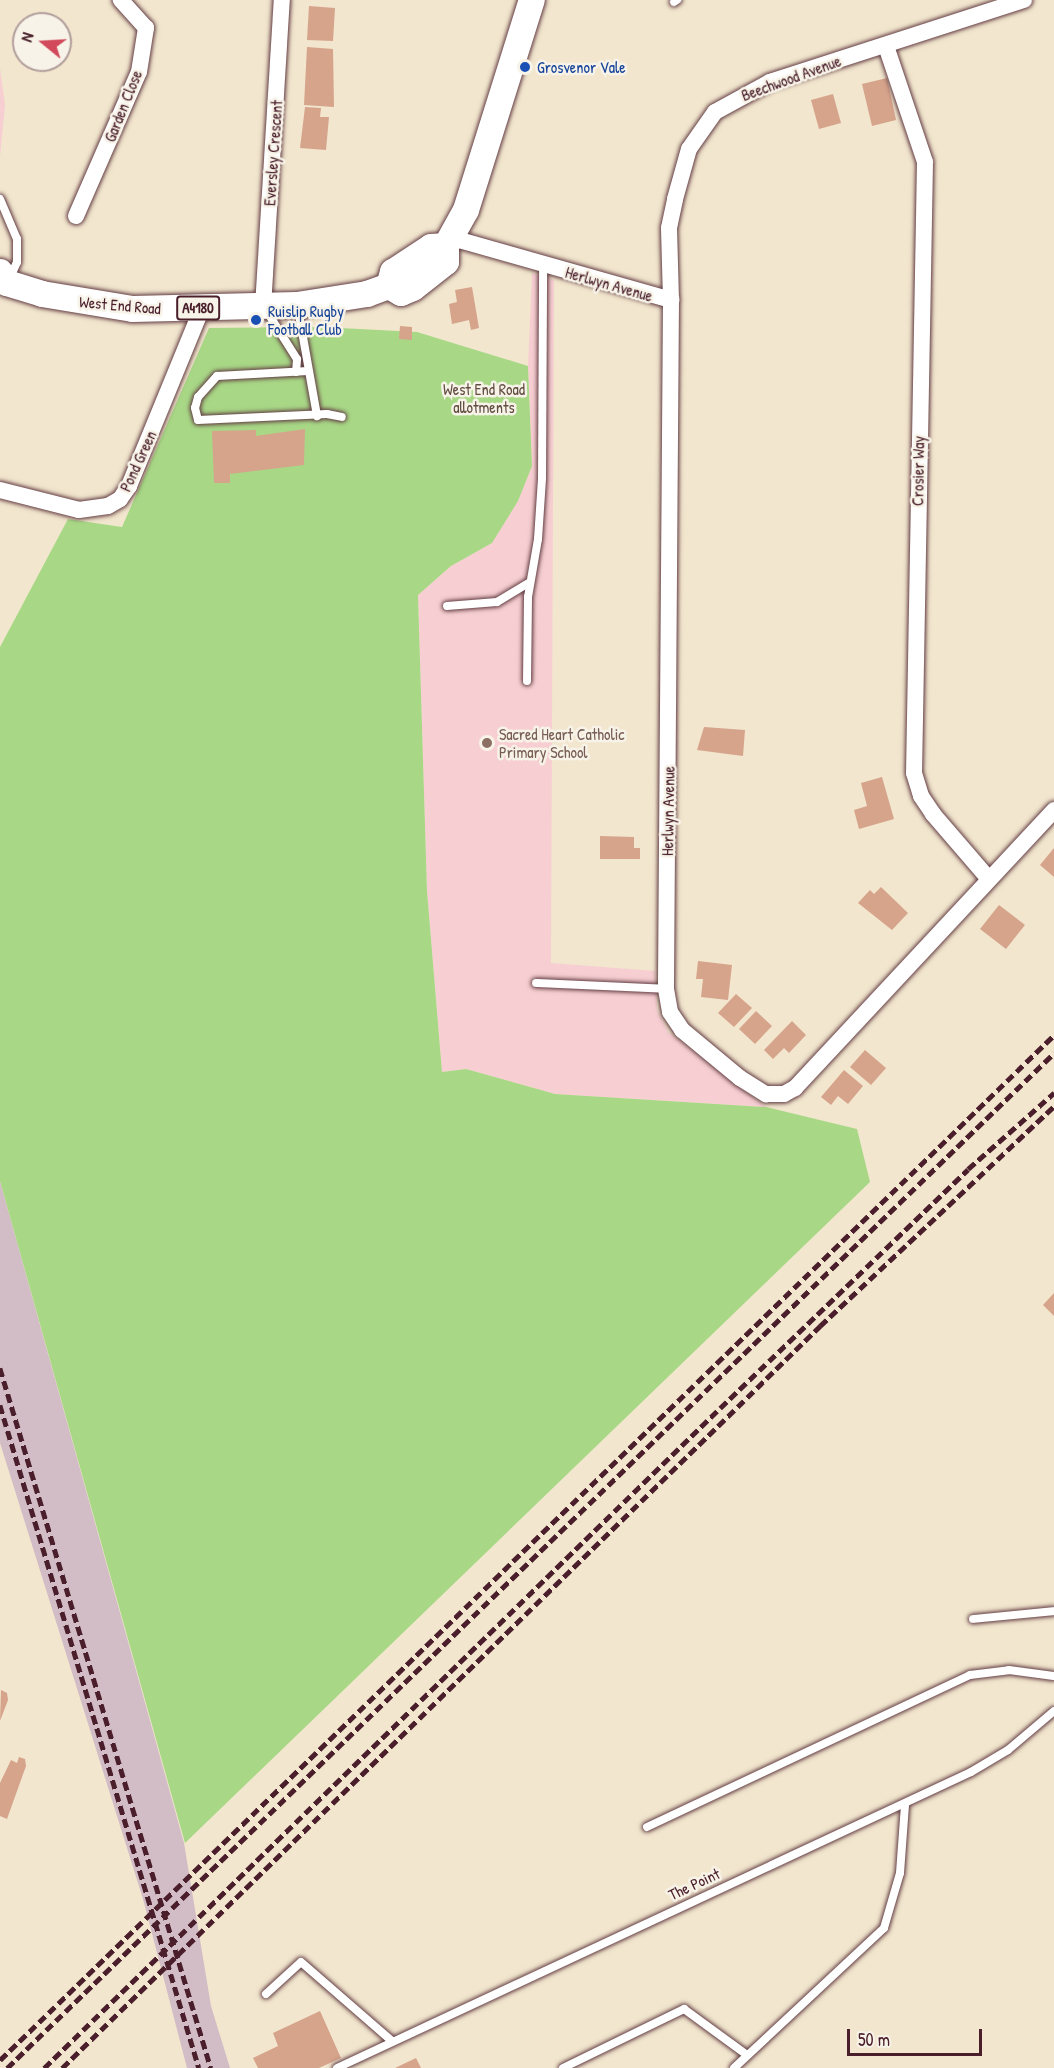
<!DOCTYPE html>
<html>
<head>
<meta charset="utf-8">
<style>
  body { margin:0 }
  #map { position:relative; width:1054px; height:2068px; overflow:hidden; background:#f2e6ce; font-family:"Patrick Hand",sans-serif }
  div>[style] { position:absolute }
  .built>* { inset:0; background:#f7cfd2 }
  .industrial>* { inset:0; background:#d2bdc6 }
  .green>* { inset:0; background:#a8d886 }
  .building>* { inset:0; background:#d6a38b }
  .roads { filter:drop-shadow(0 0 2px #633d43) drop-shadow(0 0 2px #633d43) }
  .service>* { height:8px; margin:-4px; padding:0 4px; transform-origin:4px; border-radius:4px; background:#fff }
  .minor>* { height:16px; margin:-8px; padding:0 8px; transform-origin:8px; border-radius:8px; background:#fff }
  .primary>* { height:26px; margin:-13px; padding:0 13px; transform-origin:13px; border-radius:13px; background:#fff }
  .rail>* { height:4.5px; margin-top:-2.25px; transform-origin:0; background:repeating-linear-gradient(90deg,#4a1f2b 0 9px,transparent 0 13.5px) }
  .dots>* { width:16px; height:16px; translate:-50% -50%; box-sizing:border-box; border:3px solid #f7f3e8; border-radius:50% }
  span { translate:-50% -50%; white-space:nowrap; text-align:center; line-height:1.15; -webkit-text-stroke:5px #f7f3e8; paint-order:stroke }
  .shield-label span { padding:2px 4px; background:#f7f3e8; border:2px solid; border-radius:4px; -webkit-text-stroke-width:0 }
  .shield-label { font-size:15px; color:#4a1f2b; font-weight:700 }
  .transit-label { font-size:16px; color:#164399 }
  .left { translate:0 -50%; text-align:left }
  .street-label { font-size:16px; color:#4a1f2b }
  .park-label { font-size:16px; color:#624d42 }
  .education-label { font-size:16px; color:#785e54 }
  .north { position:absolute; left:12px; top:12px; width:60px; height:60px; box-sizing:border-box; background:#f7f3e8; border:2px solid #b29e9c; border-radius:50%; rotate:288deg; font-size:16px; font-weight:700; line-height:24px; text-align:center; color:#4a1f2b }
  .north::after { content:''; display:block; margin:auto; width:21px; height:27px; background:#d1495b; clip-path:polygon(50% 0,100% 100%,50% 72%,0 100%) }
  .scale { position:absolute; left:847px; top:2029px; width:135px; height:27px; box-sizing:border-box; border:3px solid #4a1f2b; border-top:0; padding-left:8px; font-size:18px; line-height:21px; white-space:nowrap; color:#4a1f2b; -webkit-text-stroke:4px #f7f3e8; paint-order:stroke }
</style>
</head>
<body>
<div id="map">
  <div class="built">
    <div style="clip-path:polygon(0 68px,5px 105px,0 157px)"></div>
    <div style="clip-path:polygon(532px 273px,554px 280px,551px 963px,655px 971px,657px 1010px,668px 1032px,766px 1107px,555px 1094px,466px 1069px,442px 1072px,427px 891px,418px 595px,451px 566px,492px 543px,532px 466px,528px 366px)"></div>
  </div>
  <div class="industrial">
    <div style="clip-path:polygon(0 1181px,184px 1843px,211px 2006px,230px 2068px,187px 2068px,143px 1899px,0 1443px)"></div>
  </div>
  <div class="green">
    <div style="clip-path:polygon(321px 327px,417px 332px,528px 366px,532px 466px,518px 501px,492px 543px,451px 566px,418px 595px,427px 891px,442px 1072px,466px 1069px,555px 1094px,766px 1107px,857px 1129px,870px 1182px,185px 1843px,0 1181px,0 647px,68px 519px,122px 527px,209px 328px)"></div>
  </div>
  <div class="building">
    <div style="clip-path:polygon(309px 6px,335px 8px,333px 41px,307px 40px)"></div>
    <div style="clip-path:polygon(307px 47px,333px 49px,334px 107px,304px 105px)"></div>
    <div style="clip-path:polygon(887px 78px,896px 120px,872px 126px,862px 84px)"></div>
    <div style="clip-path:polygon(833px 94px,841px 123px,819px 129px,811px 100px)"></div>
    <div style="clip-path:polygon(305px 107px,321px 108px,320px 117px,329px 117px,326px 150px,300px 148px)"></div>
    <div style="clip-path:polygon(472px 287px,479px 328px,471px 330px,469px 320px,452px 324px,449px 304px,457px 302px,455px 290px)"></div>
    <div style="clip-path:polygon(400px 326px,412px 327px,412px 340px,399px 339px)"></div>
    <div style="clip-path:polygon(305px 429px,304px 465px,230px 474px,230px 483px,214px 483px,212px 431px,256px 430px,256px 436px)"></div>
    <div style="clip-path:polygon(704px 727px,745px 730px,743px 756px,697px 750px)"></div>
    <div style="clip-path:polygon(882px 777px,894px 819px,859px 829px,854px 810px,867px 806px,861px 783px)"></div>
    <div style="clip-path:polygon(600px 836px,634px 837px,634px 848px,640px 848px,640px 859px,600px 859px)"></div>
    <div style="clip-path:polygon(1054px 848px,1054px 877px,1040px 865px)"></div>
    <div style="clip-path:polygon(881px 887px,908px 913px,892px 930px,858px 903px,870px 890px,874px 894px)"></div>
    <div style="clip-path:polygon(999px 905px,1025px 925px,1006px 949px,980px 929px)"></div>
    <div style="clip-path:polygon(698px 961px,732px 965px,728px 1000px,701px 997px,703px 979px,696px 979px)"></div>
    <div style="clip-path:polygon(736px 994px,752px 1008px,734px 1027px,718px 1013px)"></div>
    <div style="clip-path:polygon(756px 1011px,772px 1026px,755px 1044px,739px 1029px)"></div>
    <div style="clip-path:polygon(792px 1021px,806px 1035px,789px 1053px,784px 1048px,773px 1059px,764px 1050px)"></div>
    <div style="clip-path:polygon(865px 1050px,886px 1068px,871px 1085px,850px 1067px)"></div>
    <div style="clip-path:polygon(844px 1070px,863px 1086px,848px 1104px,838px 1096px,831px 1105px,821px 1097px)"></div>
    <div style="clip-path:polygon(1054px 1293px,1054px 1316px,1043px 1305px)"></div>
    <div style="clip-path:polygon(1px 1690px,7px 1693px,8px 1700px,0 1721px)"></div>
    <div style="clip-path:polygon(19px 1757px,25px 1759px,26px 1766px,7px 1819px,0 1816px,0 1783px,11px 1760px,17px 1763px)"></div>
    <div style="clip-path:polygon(320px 2011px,341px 2058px,319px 2068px,258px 2068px,253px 2058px,278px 2046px,273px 2033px)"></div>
    <div style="clip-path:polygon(416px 2058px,421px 2068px,395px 2068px)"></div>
  </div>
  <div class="roads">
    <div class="service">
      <div style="left:674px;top:2px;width:4px;rotate:-34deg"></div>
      <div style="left:0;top:199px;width:43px;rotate:67deg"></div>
      <div style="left:17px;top:239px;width:23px;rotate:90deg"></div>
      <div style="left:17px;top:262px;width:20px;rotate:114deg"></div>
      <div style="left:298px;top:309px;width:109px;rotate:79.9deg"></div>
      <div style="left:266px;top:310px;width:58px;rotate:57.7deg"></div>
      <div style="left:297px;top:359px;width:13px;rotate:94deg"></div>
      <div style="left:308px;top:371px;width:91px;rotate:176.9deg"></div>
      <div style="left:217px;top:376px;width:28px;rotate:132deg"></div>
      <div style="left:198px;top:397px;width:11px;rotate:105deg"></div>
      <div style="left:195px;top:408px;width:12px;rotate:76deg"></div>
      <div style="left:198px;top:420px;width:129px;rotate:-2.7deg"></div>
      <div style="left:327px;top:414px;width:15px;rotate:11deg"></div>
      <div style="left:447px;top:606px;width:50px;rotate:-4.6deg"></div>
      <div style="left:497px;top:602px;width:37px;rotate:-31deg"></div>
      <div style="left:527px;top:681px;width:84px;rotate:-89.3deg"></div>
      <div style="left:528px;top:597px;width:59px;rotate:-80.2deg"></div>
      <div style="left:538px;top:539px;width:61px;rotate:-86.2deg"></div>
      <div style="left:542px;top:478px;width:213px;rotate:-89.7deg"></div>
      <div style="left:536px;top:983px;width:130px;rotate:2.6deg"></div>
      <div style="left:973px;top:1619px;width:81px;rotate:-5.6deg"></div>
      <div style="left:647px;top:1827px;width:357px;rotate:-25.2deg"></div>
      <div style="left:970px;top:1675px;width:39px;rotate:-7deg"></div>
      <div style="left:1009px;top:1670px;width:45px;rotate:7.6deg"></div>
      <div style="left:266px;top:1994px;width:47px;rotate:-42.4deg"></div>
      <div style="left:301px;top:1962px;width:121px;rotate:41deg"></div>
      <div style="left:337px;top:2068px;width:700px;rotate:-25.03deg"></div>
      <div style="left:971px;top:1772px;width:43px;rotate:-30.7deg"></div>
      <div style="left:1008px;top:1750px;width:60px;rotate:-40.3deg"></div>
      <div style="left:563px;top:2068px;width:135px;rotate:-26deg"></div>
      <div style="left:684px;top:2009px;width:78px;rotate:36.1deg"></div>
      <div style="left:734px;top:2068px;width:205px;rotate:-43deg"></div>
      <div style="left:884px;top:1928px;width:57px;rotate:-73.8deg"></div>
      <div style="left:900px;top:1873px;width:68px;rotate:-85.8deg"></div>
    </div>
    <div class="minor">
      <div style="left:886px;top:46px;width:122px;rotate:71.4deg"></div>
      <div style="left:925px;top:162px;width:611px;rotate:91.03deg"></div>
      <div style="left:914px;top:773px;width:24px;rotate:73deg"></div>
      <div style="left:921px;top:796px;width:22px;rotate:56deg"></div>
      <div style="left:933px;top:814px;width:84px;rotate:49.3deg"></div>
      <div style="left:76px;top:216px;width:157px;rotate:-66.4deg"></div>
      <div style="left:139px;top:72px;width:45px;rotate:-81deg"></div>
      <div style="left:146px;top:28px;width:38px;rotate:-132deg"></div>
      <div style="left:452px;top:238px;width:228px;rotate:15.8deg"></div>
      <div style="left:671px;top:300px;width:689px;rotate:90.42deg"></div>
      <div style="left:666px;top:989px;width:23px;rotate:80deg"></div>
      <div style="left:670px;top:1012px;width:22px;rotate:56deg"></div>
      <div style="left:682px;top:1030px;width:75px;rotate:39.6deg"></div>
      <div style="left:740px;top:1078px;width:31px;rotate:32deg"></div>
      <div style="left:766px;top:1094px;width:18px"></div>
      <div style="left:784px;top:1094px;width:13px;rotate:-29deg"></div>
      <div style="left:795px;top:1088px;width:380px;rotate:-47deg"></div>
      <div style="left:671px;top:300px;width:72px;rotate:-91.6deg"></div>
      <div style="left:669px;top:228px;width:30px;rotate:-78deg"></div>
      <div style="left:675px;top:199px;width:52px;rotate:-74.4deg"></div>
      <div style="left:689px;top:149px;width:45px;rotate:-54.9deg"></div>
      <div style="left:715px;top:112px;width:63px;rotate:-28.6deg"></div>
      <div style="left:770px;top:82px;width:267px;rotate:-17.9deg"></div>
      <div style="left:263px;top:307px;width:308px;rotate:-86.5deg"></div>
      <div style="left:0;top:490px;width:81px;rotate:14.2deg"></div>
      <div style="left:79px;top:510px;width:29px;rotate:-8deg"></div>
      <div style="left:108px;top:506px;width:14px;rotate:-30deg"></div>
      <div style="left:120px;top:499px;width:16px;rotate:-55deg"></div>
      <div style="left:129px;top:486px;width:192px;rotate:-67.7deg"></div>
    </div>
    <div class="primary">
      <div style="left:0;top:272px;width:13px;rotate:58deg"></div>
      <div style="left:7px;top:283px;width:37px;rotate:17deg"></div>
      <div style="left:42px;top:294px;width:92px;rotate:9.4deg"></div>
      <div style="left:133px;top:309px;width:164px;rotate:-1.4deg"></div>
      <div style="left:297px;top:305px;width:71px;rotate:-8.9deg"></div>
      <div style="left:367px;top:294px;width:23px;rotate:-20deg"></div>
      <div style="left:389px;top:286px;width:14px;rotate:30deg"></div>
      <div style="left:401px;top:293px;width:13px;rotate:-23deg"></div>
      <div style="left:413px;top:288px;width:42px;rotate:-38.2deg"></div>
      <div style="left:446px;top:262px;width:16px;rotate:-90deg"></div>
      <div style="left:446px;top:246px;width:41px;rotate:-60.9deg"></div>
      <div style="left:466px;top:210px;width:220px;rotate:-72.6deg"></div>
      <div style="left:389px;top:286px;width:15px;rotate:-74deg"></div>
      <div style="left:393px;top:272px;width:45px;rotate:-33.3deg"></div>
      <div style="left:431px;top:247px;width:15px;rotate:-4deg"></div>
    </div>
  </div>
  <div class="rail">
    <div style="left:0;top:1368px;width:731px;rotate:73.23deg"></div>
    <div style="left:0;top:1405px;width:692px;rotate:73.29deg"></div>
    <div style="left:0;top:2060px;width:1470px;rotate:-44.2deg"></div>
    <div style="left:7px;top:2068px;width:1458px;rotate:-44.11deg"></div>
    <div style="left:44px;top:2068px;width:945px;rotate:-44.31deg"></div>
    <div style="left:720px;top:1408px;width:344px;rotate:-43.9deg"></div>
    <div style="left:968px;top:1169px;width:115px;rotate:-41.5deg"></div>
    <div style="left:62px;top:2068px;width:1061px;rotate:-44.39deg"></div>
    <div style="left:820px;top:1326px;width:321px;rotate:-43.2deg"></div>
  </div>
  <div class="dots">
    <div style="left:525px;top:67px;background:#1a4fb4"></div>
    <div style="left:256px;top:320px;background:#1a4fb4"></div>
    <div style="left:487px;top:743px;background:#8d6e63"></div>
  </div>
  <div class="shield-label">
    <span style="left:198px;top:308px">A4180</span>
  </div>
  <div class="transit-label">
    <span class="left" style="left:537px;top:67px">Grosvenor Vale</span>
    <span class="left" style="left:268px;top:320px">Ruislip Rugby<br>Football Club</span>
  </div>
  <div class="street-label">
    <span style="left:791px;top:78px;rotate:-20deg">Beechwood Avenue</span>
    <span style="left:123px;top:106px;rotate:-68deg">Garden Close</span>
    <span style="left:273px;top:153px;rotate:-86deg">Eversley Crescent</span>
    <span style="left:609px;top:284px;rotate:16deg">Herlwyn Avenue</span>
    <span style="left:120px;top:305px;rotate:5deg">West End Road</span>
    <span style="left:138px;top:461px;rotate:-65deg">Pond Green</span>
    <span style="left:918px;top:471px;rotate:-89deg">Crosier Way</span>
    <span style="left:668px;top:811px;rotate:-89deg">Herlwyn Avenue</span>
    <span style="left:694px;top:1884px;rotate:-25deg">The Point</span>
  </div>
  <div class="park-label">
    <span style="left:484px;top:398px">West End Road<br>allotments</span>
  </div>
  <div class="education-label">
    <span class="left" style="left:499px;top:743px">Sacred Heart Catholic<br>Primary School</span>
  </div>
  <div class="north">N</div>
  <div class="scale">50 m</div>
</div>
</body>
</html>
